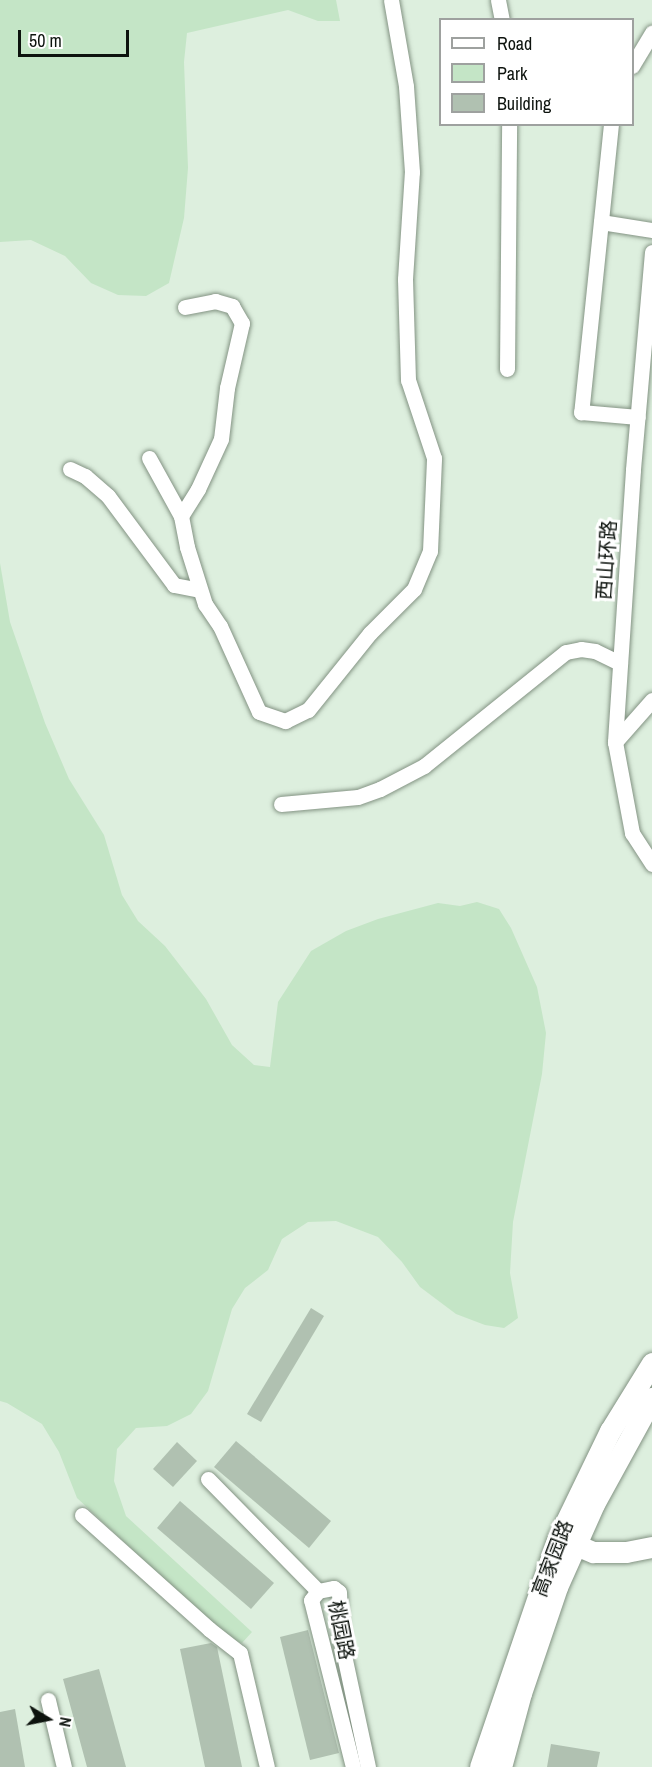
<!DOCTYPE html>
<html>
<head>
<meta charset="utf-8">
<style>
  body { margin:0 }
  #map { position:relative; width:652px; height:1767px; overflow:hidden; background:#ddefde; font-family:"Archivo Narrow","Noto Sans SC",sans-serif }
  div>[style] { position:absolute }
  .green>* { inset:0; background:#c4e5c6 }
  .building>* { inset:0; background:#b0c1b1 }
  .roads { filter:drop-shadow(0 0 2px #839383) drop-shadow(0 0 2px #839383) }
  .street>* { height:15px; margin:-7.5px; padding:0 7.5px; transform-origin:7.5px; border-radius:7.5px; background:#fff }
  .secondary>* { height:21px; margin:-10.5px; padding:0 10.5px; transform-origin:10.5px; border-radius:10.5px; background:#fff }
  span { translate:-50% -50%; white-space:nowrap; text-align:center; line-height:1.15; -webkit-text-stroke:6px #fff; paint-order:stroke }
  .street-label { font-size:20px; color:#0d130e }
  .legend { position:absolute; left:439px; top:18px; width:195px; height:108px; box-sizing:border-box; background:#fff; border:2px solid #9ea19f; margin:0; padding:8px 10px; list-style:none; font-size:18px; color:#0d130e }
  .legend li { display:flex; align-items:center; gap:12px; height:30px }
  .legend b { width:30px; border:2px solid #9ea19f }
  .north { position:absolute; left:18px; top:1689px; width:60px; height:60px; -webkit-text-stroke:4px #fff; paint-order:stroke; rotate:100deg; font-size:16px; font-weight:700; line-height:24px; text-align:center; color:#0d130e }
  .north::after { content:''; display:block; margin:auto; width:21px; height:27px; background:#0d130e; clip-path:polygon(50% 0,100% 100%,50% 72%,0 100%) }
  .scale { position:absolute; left:18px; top:30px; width:111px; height:27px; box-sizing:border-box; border:3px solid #0d130e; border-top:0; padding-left:8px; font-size:18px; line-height:21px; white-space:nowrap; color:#0d130e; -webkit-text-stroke:4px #fff; paint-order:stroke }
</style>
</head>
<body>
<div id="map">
  <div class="green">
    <div style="clip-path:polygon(0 0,336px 0,340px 21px,318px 21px,288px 10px,187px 33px,184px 62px,188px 168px,184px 218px,169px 283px,146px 296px,118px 295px,91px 283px,65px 256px,31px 240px,0 242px)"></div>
    <div style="clip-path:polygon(0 563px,10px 622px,45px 723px,69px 779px,104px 835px,122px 895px,138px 921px,165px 946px,206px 999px,232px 1045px,254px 1065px,270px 1067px,278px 1002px,311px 951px,346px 931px,378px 919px,438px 903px,460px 906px,477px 902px,499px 909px,511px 928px,537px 987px,546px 1033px,542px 1074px,513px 1222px,510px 1273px,518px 1318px,504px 1328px,485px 1325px,456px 1314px,420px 1287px,402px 1262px,378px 1237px,336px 1221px,308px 1222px,282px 1239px,268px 1270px,245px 1288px,232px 1309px,208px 1391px,191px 1414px,167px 1426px,136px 1428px,117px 1449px,114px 1481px,126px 1516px,252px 1632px,242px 1643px,227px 1638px,77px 1498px,59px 1452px,42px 1424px,7px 1403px,0 1401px)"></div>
  </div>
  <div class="building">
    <div style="clip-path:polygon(311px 1308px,324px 1316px,261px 1422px,247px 1414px)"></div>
    <div style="clip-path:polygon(236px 1441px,331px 1521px,309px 1548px,214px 1467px)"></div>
    <div style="clip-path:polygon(177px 1442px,197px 1461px,173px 1487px,153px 1469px)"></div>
    <div style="clip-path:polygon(180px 1501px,274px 1583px,251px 1609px,157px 1528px)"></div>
    <div style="clip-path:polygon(308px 1630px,339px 1753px,310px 1760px,280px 1637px)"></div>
    <div style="clip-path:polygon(211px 1643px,217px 1647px,242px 1767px,205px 1767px,180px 1649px)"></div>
    <div style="clip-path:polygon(99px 1669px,126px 1767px,87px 1767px,63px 1679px)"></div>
    <div style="clip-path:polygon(15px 1709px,25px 1767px,0 1767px,0 1712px)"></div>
    <div style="clip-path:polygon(551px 1744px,600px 1752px,597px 1767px,547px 1767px)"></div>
  </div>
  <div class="roads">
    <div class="street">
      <div style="left:498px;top:0;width:20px;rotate:79deg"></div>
      <div style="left:632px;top:66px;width:39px;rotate:-59deg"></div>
      <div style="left:611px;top:124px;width:290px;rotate:95.9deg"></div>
      <div style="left:581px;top:412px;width:57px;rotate:5deg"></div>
      <div style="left:601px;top:222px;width:52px;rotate:8.9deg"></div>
      <div style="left:652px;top:252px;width:219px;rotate:95deg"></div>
      <div style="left:633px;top:470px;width:273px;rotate:93.8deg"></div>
      <div style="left:615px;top:742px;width:93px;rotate:79.4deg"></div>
      <div style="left:632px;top:833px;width:37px;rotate:57deg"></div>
      <div style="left:185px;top:307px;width:31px;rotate:-11deg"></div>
      <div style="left:215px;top:301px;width:18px;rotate:16deg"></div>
      <div style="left:232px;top:306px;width:20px;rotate:60deg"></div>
      <div style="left:242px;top:323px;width:67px;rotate:103deg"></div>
      <div style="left:227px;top:388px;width:51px;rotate:96.7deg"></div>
      <div style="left:221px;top:439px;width:55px;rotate:114.7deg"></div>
      <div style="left:198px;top:489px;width:32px;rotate:122deg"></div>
      <div style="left:181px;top:516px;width:32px;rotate:79deg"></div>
      <div style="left:187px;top:547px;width:60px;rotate:72.5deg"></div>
      <div style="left:205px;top:604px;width:27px;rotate:56deg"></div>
      <div style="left:220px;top:626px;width:94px;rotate:65.6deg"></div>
      <div style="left:259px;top:712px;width:28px;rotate:19deg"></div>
      <div style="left:285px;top:721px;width:25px;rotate:-26deg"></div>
      <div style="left:308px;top:710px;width:99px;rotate:-51.2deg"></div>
      <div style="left:370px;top:633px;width:62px;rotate:-45deg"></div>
      <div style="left:414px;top:589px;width:41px;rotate:-67.2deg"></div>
      <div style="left:430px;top:551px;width:93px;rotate:-87.5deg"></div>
      <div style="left:434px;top:458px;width:82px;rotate:-108.4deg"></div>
      <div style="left:408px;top:380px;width:101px;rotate:-91.7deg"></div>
      <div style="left:405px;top:279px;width:107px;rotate:-86.3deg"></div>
      <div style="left:412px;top:172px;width:86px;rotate:-94deg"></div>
      <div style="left:406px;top:86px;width:87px;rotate:-99.9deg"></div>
      <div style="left:507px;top:369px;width:245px;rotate:-89.5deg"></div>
      <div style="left:149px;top:458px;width:66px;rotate:61.1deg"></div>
      <div style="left:70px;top:469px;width:17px;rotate:25deg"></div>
      <div style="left:85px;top:476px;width:30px;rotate:41deg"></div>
      <div style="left:108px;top:496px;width:111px;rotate:53.4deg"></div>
      <div style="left:174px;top:585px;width:26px;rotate:11deg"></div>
      <div style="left:615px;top:742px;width:56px;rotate:-48.6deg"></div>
      <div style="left:281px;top:804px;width:77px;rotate:-5.2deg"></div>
      <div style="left:358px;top:797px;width:23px;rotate:-20deg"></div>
      <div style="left:380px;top:789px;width:50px;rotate:-27.6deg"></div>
      <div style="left:424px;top:766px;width:182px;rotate:-38.8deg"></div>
      <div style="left:566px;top:652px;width:15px;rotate:-11deg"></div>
      <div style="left:581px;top:649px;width:14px;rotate:8deg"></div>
      <div style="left:595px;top:651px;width:28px;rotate:26deg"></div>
      <div style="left:208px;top:1479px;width:157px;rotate:45.5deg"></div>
      <div style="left:82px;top:1515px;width:171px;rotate:41.9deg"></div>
      <div style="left:209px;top:1629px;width:39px;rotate:38deg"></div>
      <div style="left:240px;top:1653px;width:117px;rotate:76.7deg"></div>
      <div style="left:48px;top:1700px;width:69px;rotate:76.6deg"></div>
      <div style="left:353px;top:1767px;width:172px;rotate:-104.1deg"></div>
      <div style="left:311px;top:1600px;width:11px;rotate:-52deg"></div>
      <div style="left:318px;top:1591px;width:16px;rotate:-11deg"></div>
      <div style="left:334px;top:1588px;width:6px;rotate:39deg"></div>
      <div style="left:339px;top:1592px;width:49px;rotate:87.7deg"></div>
      <div style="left:341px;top:1641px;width:129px;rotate:77.9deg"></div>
    </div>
    <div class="secondary">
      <div style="left:562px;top:1539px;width:34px;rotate:23deg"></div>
      <div style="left:593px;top:1552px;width:33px"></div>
      <div style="left:626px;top:1552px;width:26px;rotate:-11deg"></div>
      <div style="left:480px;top:1767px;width:242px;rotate:-71.2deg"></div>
      <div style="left:558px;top:1538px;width:119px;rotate:-64.1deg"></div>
      <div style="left:610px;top:1431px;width:80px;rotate:-58.3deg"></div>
      <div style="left:501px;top:1767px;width:77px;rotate:-74.9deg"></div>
      <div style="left:521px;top:1693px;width:112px;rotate:-71.2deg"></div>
      <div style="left:557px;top:1587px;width:91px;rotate:-66deg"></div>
      <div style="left:594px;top:1504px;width:121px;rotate:-61.3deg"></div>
    </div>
  </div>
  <div class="street-label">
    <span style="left:606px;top:560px;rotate:-86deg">西山环路</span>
    <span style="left:552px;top:1558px;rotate:-69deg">高家园路</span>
    <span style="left:342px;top:1630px;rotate:79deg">桃园路</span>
  </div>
  <ul class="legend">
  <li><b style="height:8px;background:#fff"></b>Road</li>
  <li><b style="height:16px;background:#c4e5c6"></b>Park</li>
  <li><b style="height:16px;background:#b0c1b1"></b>Building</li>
  </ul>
  <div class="north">N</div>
  <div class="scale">50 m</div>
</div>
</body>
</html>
